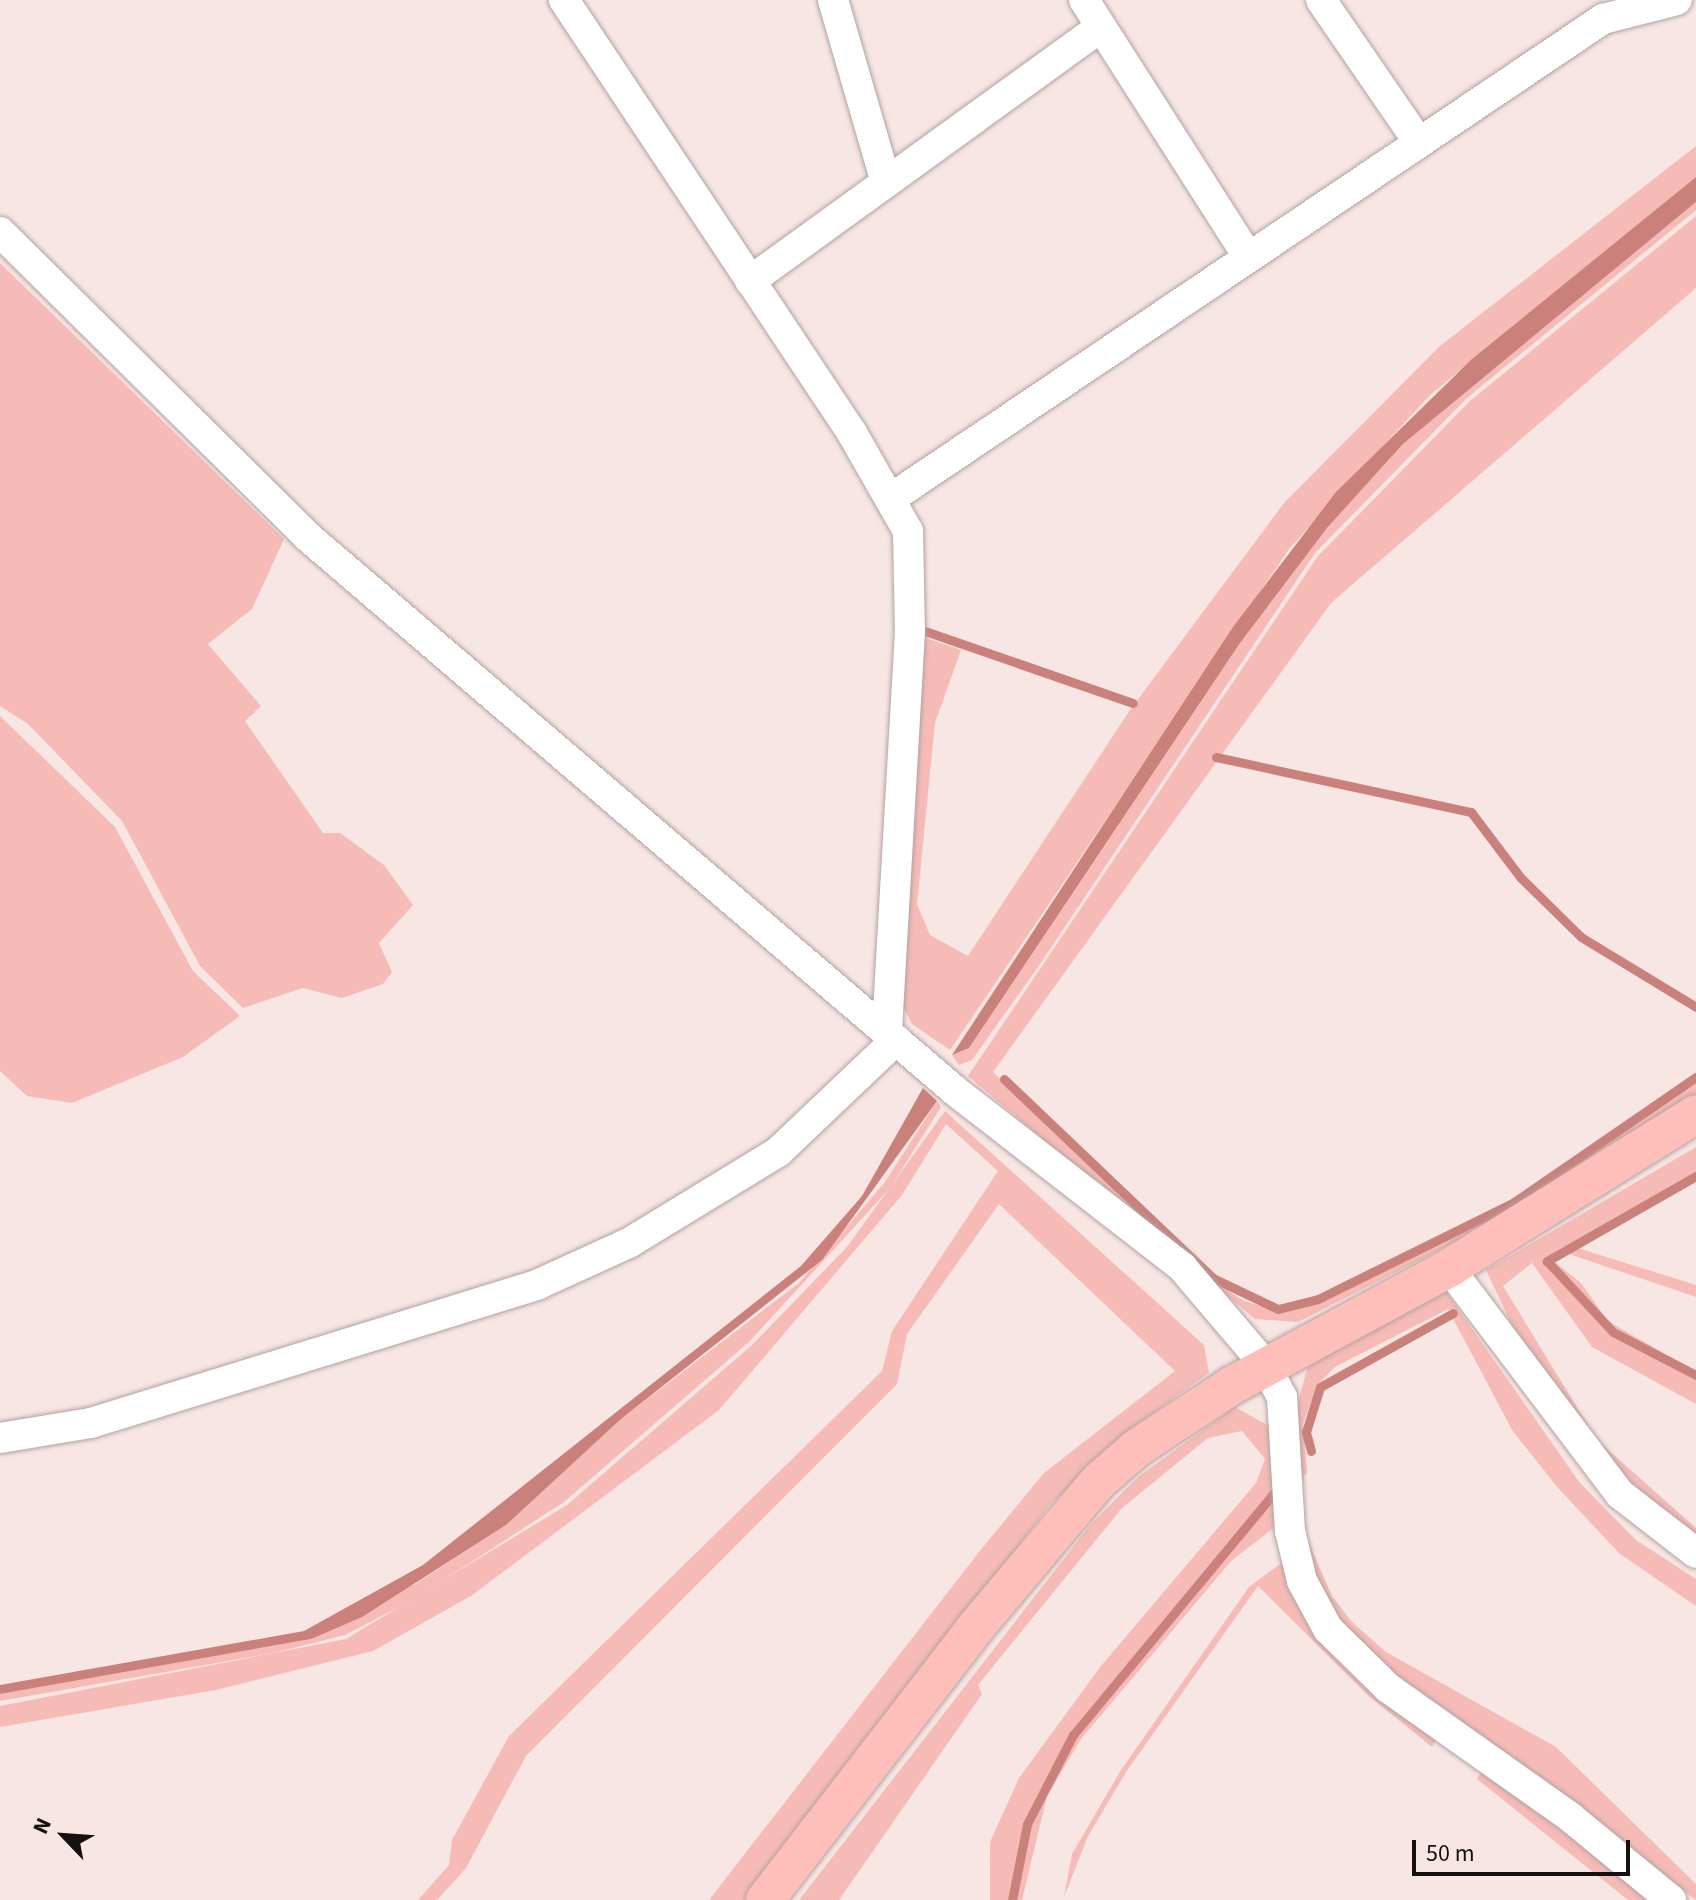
<!DOCTYPE html>
<html>
<head>
<meta charset="utf-8">
<style>
  body { margin:0 }
  #map { position:relative; width:1696px; height:1900px; overflow:hidden; background:#f7e6e4; font-family:"Source Sans 3",sans-serif }
  div>[style] { position:absolute }
  .green>* { inset:0; background:#f6bbb6 }
  .water>* { inset:0; background:#ca817c }
  .stream>* { height:9px; margin:-4.5px; padding:0 4.5px; transform-origin:4.5px; border-radius:4.5px; background:#ca817c }
  .roads { filter:drop-shadow(0 0 2px #b2a2a1) drop-shadow(0 0 2px #b2a2a1) }
  .minor>* { height:30px; margin:-15px; padding:0 15px; transform-origin:15px; border-radius:15px; background:#fff }
  .major>* { height:38px; margin:-19px; padding:0 19px; transform-origin:19px; border-radius:19px; background:#febfbb }
  span { translate:-50% -50%; white-space:nowrap; text-align:center; line-height:1.15; -webkit-text-stroke:8px #f7e6e4; paint-order:stroke }
  .north { position:absolute; left:24px; top:1796px; width:80px; height:80px; -webkit-text-stroke:6px #f7e6e4; paint-order:stroke; rotate:295deg; font-size:22px; font-weight:700; line-height:32px; text-align:center; color:#161010 }
  .north::after { content:''; display:block; margin:auto; width:28px; height:36px; background:#161010; clip-path:polygon(50% 0,100% 100%,50% 72%,0 100%) }
  .scale { position:absolute; left:1412px; top:1840px; width:218px; height:36px; box-sizing:border-box; border:4px solid #161010; border-top:0; padding-left:10px; font-size:24px; line-height:28px; white-space:nowrap; color:#161010; -webkit-text-stroke:6px #f7e6e4; paint-order:stroke }
</style>
</head>
<body>
<div id="map">
  <div class="green">
    <div style="clip-path:polygon(1696px 146px,1696px 177px,1430px 395px,1289px 549px,950px 1050px,912px 1024px,903px 1007px,916px 644px,926px 638px,961px 650px,935px 723px,917px 904px,930px 935px,968px 956px,1130px 710px,1284px 503px,1440px 346px)"></div>
    <div style="clip-path:polygon(1696px 202px,1696px 210px,1467px 398px,1315px 553px,1038px 967px,972px 1060px,959px 1065px,952px 1055px,969px 1048px,1240px 643px,1327px 528px,1403px 444px)"></div>
    <div style="clip-path:polygon(1696px 216px,1696px 288px,1331px 603px,993px 1072px,1212px 1280px,1244px 1301px,1278px 1311px,1319px 1301px,1516px 1204px,1696px 1080px,1696px 1095px,1470px 1234px,1298px 1322px,1255px 1319px,968px 1076px,1318px 556px,1470px 401px)"></div>
    <div style="clip-path:polygon(0 263px,284px 539px,252px 609px,208px 644px,261px 706px,245px 721px,323px 833px,340px 833px,384px 865px,413px 905px,379px 943px,392px 972px,383px 984px,342px 998px,303px 988px,243px 1008px,200px 966px,122px 821px,28px 724px,0 706px)"></div>
    <div style="clip-path:polygon(0 716px,115px 827px,193px 971px,240px 1016px,183px 1057px,72px 1103px,27px 1096px,0 1071px)"></div>
    <div style="clip-path:polygon(937px 1101px,941px 1107px,890px 1188px,749px 1342px,564px 1502px,414px 1599px,345px 1635px,273px 1653px,0 1701px,0 1694px,311px 1639px,415px 1584px,506px 1525px,621px 1419px,799px 1283px,885px 1182px)"></div>
    <div style="clip-path:polygon(945px 1111px,1204px 1345px,1209px 1373px,1128px 1431px,1050px 1505px,744px 1900px,709px 1900px,979px 1552px,1044px 1473px,1175px 1371px,999px 1204px,907px 1334px,897px 1384px,526px 1756px,466px 1868px,437px 1900px,418px 1900px,449px 1865px,452px 1840px,509px 1736px,882px 1371px,892px 1331px,998px 1171px,946px 1124px,902px 1195px,719px 1410px,471px 1596px,373px 1651px,216px 1690px,0 1727px,0 1706px,346px 1639px,567px 1505px,752px 1345px,847px 1247px)"></div>
    <div style="clip-path:polygon(1696px 1147px,1696px 1175px,1545px 1262px,1612px 1334px,1696px 1377px,1696px 1404px,1592px 1347px,1532px 1263px,1503px 1286px,1597px 1440px,1696px 1528px,1696px 1538px,1622px 1481px,1512px 1325px,1486px 1270px)"></div>
    <div style="clip-path:polygon(1571px 1246px,1696px 1285px,1696px 1297px,1569px 1254px,1564px 1250px)"></div>
    <div style="clip-path:polygon(1551px 1259px,1581px 1283px,1608px 1321px,1696px 1372px,1614px 1330px)"></div>
    <div style="clip-path:polygon(1440px 1283px,1580px 1483px,1636px 1540px,1696px 1579px,1696px 1606px,1620px 1554px,1558px 1488px,1512px 1430px,1448px 1309px,1335px 1367px,1318px 1384px,1303px 1424px,1307px 1472px,1298px 1488px,1295px 1413px,1308px 1366px)"></div>
    <div style="clip-path:polygon(1235px 1407px,1269px 1426px,1277px 1486px,1072px 1734px,1026px 1824px,1010px 1900px,990px 1900px,990px 1842px,1019px 1778px,1101px 1666px,1256px 1483px,1265px 1459px,1242px 1431px,1208px 1438px,1122px 1508px,978px 1685px,982px 1694px,839px 1900px,799px 1900px,1091px 1524px,1138px 1477px)"></div>
    <div style="clip-path:polygon(1274px 1500px,1280px 1523px,1231px 1561px,1081px 1739px,1047px 1796px,1022px 1900px,1014px 1900px,1030px 1825px,1075px 1737px)"></div>
    <div style="clip-path:polygon(1300px 1523px,1332px 1596px,1352px 1622px,1386px 1652px,1556px 1747px,1696px 1884px,1696px 1900px,1404px 1690px,1347px 1639px,1314px 1587px)"></div>
    <div style="clip-path:polygon(1283px 1562px,1438px 1736px,1432px 1747px,1369px 1696px,1258px 1586px,1126px 1772px,1088px 1836px,1064px 1897px,1072px 1854px,1121px 1770px,1249px 1587px)"></div>
    <div style="clip-path:polygon(1484px 1768px,1652px 1900px,1628px 1900px,1477px 1779px)"></div>
  </div>
  <div class="water">
    <div style="clip-path:polygon(1696px 177px,1696px 202px,1403px 444px,1327px 528px,1240px 643px,969px 1048px,952px 1055px,1233px 627px,1336px 492px,1472px 359px)"></div>
    <div style="clip-path:polygon(923px 1088px,937px 1101px,822px 1260px,621px 1419px,506px 1525px,362px 1617px,311px 1639px,0 1694px,0 1685px,304px 1631px,423px 1565px,801px 1266px,862px 1196px)"></div>
  </div>
  <div class="stream">
    <div style="left:922px;top:630px;width:223px;rotate:19.1deg"></div>
    <div style="left:1216px;top:757px;width:261px;rotate:12.2deg"></div>
    <div style="left:1471px;top:812px;width:83px;rotate:52.9deg"></div>
    <div style="left:1521px;top:878px;width:84px;rotate:44.5deg"></div>
    <div style="left:1581px;top:937px;width:135px;rotate:31.3deg"></div>
    <div style="left:1004px;top:1079px;width:289px;rotate:43.6deg"></div>
    <div style="left:1213px;top:1278px;width:72px;rotate:25.5deg"></div>
    <div style="left:1278px;top:1309px;width:41px;rotate:-14deg"></div>
    <div style="left:1318px;top:1299px;width:219px;rotate:-26.3deg"></div>
    <div style="left:1514px;top:1202px;width:221px;rotate:-34.5deg"></div>
    <div style="left:1696px;top:1176px;width:172px;rotate:150.3deg"></div>
    <div style="left:1547px;top:1261px;width:97px;rotate:47.1deg"></div>
    <div style="left:1613px;top:1332px;width:93px;rotate:27.4deg"></div>
    <div style="left:1311px;top:1451px;width:20px;rotate:-105deg"></div>
    <div style="left:1306px;top:1432px;width:47px;rotate:-72.7deg"></div>
    <div style="left:1320px;top:1387px;width:152px;rotate:-29.1deg"></div>
    <div style="left:1012px;top:1900px;width:77px;rotate:-78.8deg"></div>
    <div style="left:1027px;top:1824px;width:100px;rotate:-62.7deg"></div>
    <div style="left:1073px;top:1735px;width:322px;rotate:-50.3deg"></div>
  </div>
  <div class="roads">
    <div class="minor">
      <div style="left:564px;top:0;width:520px;rotate:56.37deg"></div>
      <div style="left:852px;top:433px;width:113px;rotate:60.3deg"></div>
      <div style="left:908px;top:531px;width:100px;rotate:88.9deg"></div>
      <div style="left:910px;top:631px;width:402px;rotate:93.3deg"></div>
      <div style="left:833px;top:0;width:190px;rotate:73.8deg"></div>
      <div style="left:1084px;top:0;width:303px;rotate:57.4deg"></div>
      <div style="left:1321px;top:0;width:171px;rotate:55.5deg"></div>
      <div style="left:0;top:232px;width:433px;rotate:44.7deg"></div>
      <div style="left:308px;top:537px;width:850px;rotate:40.56deg"></div>
      <div style="left:954px;top:1090px;width:289px;rotate:37.8deg"></div>
      <div style="left:1182px;top:1267px;width:130px;rotate:49.7deg"></div>
      <div style="left:1266px;top:1366px;width:35px;rotate:63deg"></div>
      <div style="left:1282px;top:1397px;width:134px;rotate:86.6deg"></div>
      <div style="left:1290px;top:1531px;width:51px;rotate:76.5deg"></div>
      <div style="left:1302px;top:1581px;width:55px;rotate:61.6deg"></div>
      <div style="left:1328px;top:1629px;width:84px;rotate:44.5deg"></div>
      <div style="left:1388px;top:1688px;width:223px;rotate:35.3deg"></div>
      <div style="left:1570px;top:1817px;width:131px;rotate:39.4deg"></div>
      <div style="left:750px;top:281px;width:433px;rotate:-35.9deg"></div>
      <div style="left:890px;top:499px;width:860px;rotate:-33.95deg"></div>
      <div style="left:1603px;top:19px;width:76px;rotate:-14.4deg"></div>
      <div style="left:1449px;top:1268px;width:283px;rotate:52.9deg"></div>
      <div style="left:1620px;top:1494px;width:96px;rotate:37.8deg"></div>
      <div style="left:0;top:1438px;width:92px;rotate:-9.4deg"></div>
      <div style="left:91px;top:1423px;width:469px;rotate:-17.2deg"></div>
      <div style="left:539px;top:1284px;width:99px;rotate:-24.5deg"></div>
      <div style="left:629px;top:1243px;width:175px;rotate:-31.4deg"></div>
      <div style="left:778px;top:1152px;width:163px;rotate:-43.5deg"></div>
    </div>
    <div class="major">
      <div style="left:765px;top:1900px;width:344px;rotate:-52.3deg"></div>
      <div style="left:975px;top:1628px;width:192px;rotate:-49.9deg"></div>
      <div style="left:1099px;top:1481px;width:50px;rotate:-41deg"></div>
      <div style="left:1137px;top:1448px;width:113px;rotate:-33.4deg"></div>
      <div style="left:1231px;top:1386px;width:248px;rotate:-28.4deg"></div>
      <div style="left:1449px;top:1268px;width:291px;rotate:-31.9deg"></div>
    </div>
  </div>
  <div class="north">N</div>
  <div class="scale">50 m</div>
</div>
</body>
</html>
